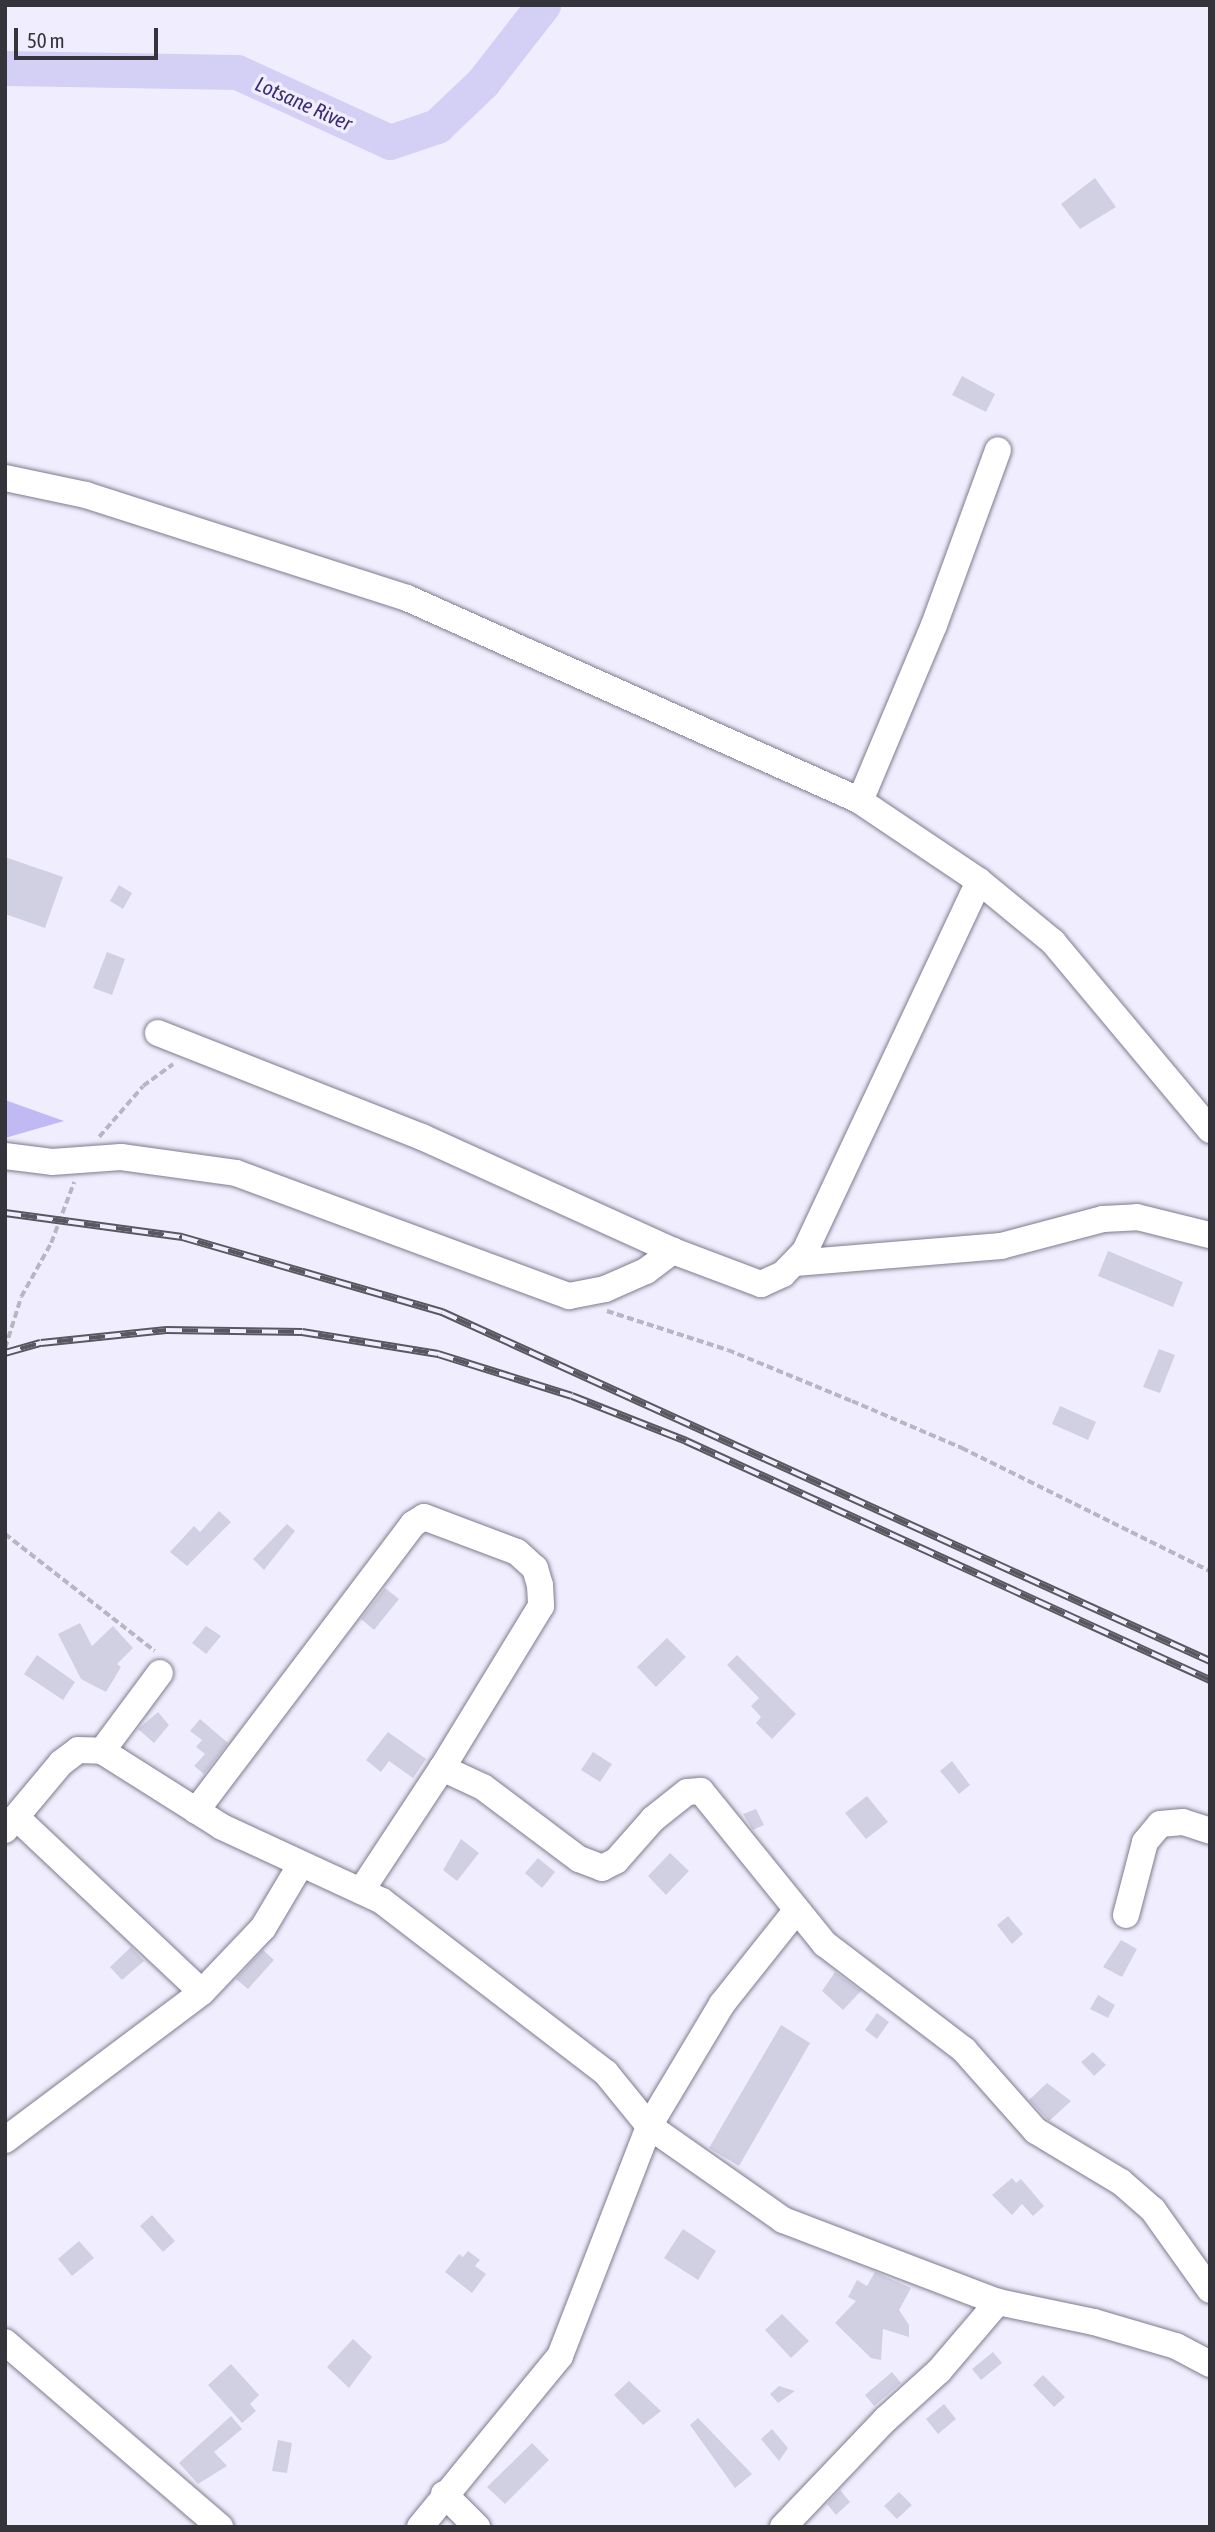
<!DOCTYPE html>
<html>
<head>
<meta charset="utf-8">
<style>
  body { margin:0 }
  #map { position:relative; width:1215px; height:2532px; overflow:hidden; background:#f0eefe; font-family:"Asap Condensed",sans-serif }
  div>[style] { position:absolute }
  .green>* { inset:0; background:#c1b9f3 }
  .river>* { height:35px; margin:-17.5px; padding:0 17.5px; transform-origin:17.5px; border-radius:17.5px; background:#d4cff5 }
  .building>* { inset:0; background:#d1cfe2 }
  .path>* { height:3.5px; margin-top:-1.75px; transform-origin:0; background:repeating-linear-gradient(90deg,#b8b6c3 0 7px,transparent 0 10.5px) }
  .roads { filter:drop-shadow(0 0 2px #7e7c8d) drop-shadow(0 0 2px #7e7c8d) }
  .minor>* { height:26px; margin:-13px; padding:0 13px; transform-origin:13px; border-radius:13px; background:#fff }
  .rail>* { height:8px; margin-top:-4px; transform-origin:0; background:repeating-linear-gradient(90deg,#f0eefe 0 16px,#595861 0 32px); box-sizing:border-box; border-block:2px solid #595861 }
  span { translate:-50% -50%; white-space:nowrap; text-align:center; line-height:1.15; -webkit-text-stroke:7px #f0eefe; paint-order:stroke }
  .water-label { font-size:21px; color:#3f2c74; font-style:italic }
  .frame { position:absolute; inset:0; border:7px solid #35343b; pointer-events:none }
  .scale { position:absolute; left:14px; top:28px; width:144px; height:32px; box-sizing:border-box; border:4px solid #35343b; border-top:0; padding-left:9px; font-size:21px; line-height:24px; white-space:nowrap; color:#35343b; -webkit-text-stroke:5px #f0eefe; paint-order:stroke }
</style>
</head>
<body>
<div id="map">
  <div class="green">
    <div style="clip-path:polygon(5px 1100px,64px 1121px,5px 1138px)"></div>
  </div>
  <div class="river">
    <div style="left:5px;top:68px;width:232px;rotate:1deg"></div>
    <div style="left:237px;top:72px;width:168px;rotate:24.6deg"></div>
    <div style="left:390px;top:142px;width:50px;rotate:-18.8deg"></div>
    <div style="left:437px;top:126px;width:64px;rotate:-43.7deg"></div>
    <div style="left:483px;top:82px;width:98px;rotate:-52.1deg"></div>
  </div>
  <div class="building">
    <div style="clip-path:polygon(1095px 178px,1116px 207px,1080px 229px,1061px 204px)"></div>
    <div style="clip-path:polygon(962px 376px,995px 394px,986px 412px,952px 395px)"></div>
    <div style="clip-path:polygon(5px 857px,63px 877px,45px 928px,5px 914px)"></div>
    <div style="clip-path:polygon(119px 885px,132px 893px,123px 909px,110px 901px)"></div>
    <div style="clip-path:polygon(107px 952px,125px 959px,112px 995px,93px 988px)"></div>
    <div style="clip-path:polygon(1108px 1251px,1183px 1282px,1173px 1307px,1098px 1276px)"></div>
    <div style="clip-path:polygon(1159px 1349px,1175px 1355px,1160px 1393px,1143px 1387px)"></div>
    <div style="clip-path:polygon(1060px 1406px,1096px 1422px,1088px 1440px,1052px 1424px)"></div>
    <div style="clip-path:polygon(219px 1511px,231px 1522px,187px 1566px,170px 1552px,194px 1526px,200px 1532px)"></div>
    <div style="clip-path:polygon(287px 1524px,295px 1531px,264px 1570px,253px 1559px)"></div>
    <div style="clip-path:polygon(385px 1588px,399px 1599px,374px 1630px,361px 1619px)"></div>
    <div style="clip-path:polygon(80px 1623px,92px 1646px,113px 1626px,133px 1648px,117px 1664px,121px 1667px,106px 1692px,81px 1679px,58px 1634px)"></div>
    <div style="clip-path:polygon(206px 1626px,221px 1636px,206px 1654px,192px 1643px)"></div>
    <div style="clip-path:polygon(667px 1638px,686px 1657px,656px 1687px,637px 1667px)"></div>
    <div style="clip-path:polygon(37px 1655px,75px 1682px,63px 1700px,24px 1674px)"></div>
    <div style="clip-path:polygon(737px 1655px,796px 1714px,772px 1739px,756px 1723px,761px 1717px,751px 1706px,759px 1698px,727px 1665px)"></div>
    <div style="clip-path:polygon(158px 1712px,169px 1725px,154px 1743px,138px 1729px)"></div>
    <div style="clip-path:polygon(200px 1719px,228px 1743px,204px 1774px,194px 1766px,205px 1754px,196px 1747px,202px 1740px,190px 1731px)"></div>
    <div style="clip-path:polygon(388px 1732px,426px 1759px,413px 1778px,389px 1761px,381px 1772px,366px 1760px)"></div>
    <div style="clip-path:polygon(593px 1752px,612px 1764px,600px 1782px,581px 1770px)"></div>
    <div style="clip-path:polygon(952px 1761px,970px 1785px,959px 1794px,940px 1771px)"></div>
    <div style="clip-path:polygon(867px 1796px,888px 1822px,866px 1839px,845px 1813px)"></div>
    <div style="clip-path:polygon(756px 1809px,764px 1825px,753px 1830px,743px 1814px)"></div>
    <div style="clip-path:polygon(461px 1839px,479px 1853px,457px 1881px,443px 1870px)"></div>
    <div style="clip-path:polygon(670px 1853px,689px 1871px,666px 1895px,648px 1876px)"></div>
    <div style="clip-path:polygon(538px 1858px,555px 1872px,542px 1888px,525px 1873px)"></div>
    <div style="clip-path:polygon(1008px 1916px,1023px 1934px,1012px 1944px,997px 1925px)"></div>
    <div style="clip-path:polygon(1121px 1940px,1137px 1949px,1122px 1977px,1103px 1967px)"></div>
    <div style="clip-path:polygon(131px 1947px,144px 1961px,122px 1980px,110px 1967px)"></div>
    <div style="clip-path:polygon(263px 1950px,274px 1960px,248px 1989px,236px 1979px)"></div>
    <div style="clip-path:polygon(835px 1972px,861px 1991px,843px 2010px,822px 1991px)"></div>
    <div style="clip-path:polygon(1098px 1995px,1115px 2005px,1108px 2018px,1090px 2009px)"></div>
    <div style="clip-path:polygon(877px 2013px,889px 2022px,877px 2039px,865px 2030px)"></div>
    <div style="clip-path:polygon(781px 2025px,810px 2043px,739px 2166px,709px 2148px)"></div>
    <div style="clip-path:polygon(1093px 2052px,1106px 2065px,1094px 2076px,1081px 2062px)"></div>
    <div style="clip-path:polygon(1047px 2083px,1071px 2101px,1049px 2121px,1029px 2100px)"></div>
    <div style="clip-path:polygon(1012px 2178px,1016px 2183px,1021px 2179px,1044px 2206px,1033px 2216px,1022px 2204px,1012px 2215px,992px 2195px)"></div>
    <div style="clip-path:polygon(152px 2215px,175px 2241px,163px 2252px,140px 2226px)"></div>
    <div style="clip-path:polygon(683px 2229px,716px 2251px,698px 2280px,664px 2258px)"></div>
    <div style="clip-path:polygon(79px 2241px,94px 2258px,72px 2276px,58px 2259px)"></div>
    <div style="clip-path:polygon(468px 2251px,480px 2260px,475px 2266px,486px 2274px,472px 2293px,445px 2272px,459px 2254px,463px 2257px)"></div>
    <div style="clip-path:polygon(875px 2272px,911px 2288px,899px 2310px,909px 2325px,909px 2337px,883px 2329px,881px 2360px,871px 2358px,835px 2323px,856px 2301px,848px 2297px,857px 2280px,867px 2286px)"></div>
    <div style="clip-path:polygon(782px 2314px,809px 2341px,791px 2358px,765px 2330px)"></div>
    <div style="clip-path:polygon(353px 2339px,372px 2357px,349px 2388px,327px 2367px)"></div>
    <div style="clip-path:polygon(993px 2352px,1002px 2363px,981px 2380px,972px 2369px)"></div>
    <div style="clip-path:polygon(231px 2364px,259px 2395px,250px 2404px,256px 2411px,242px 2423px,208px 2385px)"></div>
    <div style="clip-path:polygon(892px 2372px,901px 2383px,874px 2406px,865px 2395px)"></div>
    <div style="clip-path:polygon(1043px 2375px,1065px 2397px,1054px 2407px,1033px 2385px)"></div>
    <div style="clip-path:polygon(629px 2381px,661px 2411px,643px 2425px,614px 2395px)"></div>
    <div style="clip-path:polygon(779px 2386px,795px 2391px,778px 2403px,770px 2394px)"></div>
    <div style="clip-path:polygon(944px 2404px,956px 2419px,938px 2434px,926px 2419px)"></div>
    <div style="clip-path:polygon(231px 2416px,242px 2429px,214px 2452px,227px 2466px,198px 2484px,179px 2463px)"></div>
    <div style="clip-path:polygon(698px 2418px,752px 2474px,735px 2488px,690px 2425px)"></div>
    <div style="clip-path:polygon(772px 2429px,788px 2448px,779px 2461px,761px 2439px)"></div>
    <div style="clip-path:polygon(278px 2440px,292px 2443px,287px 2473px,272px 2471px)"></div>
    <div style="clip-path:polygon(532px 2443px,549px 2460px,505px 2504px,487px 2487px)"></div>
    <div style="clip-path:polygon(840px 2490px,850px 2502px,836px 2515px,827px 2504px)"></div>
    <div style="clip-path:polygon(899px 2492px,912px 2505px,897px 2519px,884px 2506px)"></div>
  </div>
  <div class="path">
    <div style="left:99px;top:1137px;width:67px;rotate:-49.2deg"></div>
    <div style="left:143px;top:1086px;width:37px;rotate:-36deg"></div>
    <div style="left:607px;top:1311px;width:127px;rotate:17.9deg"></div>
    <div style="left:728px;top:1350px;width:134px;rotate:22.4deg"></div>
    <div style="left:852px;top:1401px;width:120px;rotate:23.1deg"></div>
    <div style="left:962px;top:1448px;width:277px;rotate:26.4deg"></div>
    <div style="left:5px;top:1348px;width:53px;rotate:-72.6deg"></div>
    <div style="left:21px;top:1297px;width:62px;rotate:-60.9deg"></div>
    <div style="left:51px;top:1243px;width:65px;rotate:-69.3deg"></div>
    <div style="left:5px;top:1534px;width:190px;rotate:38deg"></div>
  </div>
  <div class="roads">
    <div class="minor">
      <div style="left:5px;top:478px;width:83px;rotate:11.9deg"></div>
      <div style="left:86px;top:495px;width:337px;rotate:17.8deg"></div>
      <div style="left:407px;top:598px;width:496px;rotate:24.1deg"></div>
      <div style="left:860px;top:801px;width:143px;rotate:33.9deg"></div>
      <div style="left:979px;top:881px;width:96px;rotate:39.5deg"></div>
      <div style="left:1053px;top:942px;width:245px;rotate:50.1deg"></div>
      <div style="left:860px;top:801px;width:191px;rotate:-67.2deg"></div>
      <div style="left:934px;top:625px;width:186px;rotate:-69.9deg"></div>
      <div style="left:158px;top:1033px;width:284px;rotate:21.5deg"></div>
      <div style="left:422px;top:1137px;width:276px;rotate:24.4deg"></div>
      <div style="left:673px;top:1251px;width:94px;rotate:20.6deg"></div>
      <div style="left:761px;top:1284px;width:24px;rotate:-24deg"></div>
      <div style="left:783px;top:1274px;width:32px;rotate:-46deg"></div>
      <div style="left:805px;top:1251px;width:409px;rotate:-64.8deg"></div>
      <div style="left:5px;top:1156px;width:47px;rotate:7.3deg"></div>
      <div style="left:52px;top:1162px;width:69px;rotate:-4.1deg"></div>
      <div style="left:121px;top:1157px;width:116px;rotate:7.9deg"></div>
      <div style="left:236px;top:1173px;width:355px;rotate:20.3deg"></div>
      <div style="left:569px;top:1296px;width:37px;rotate:-11deg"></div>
      <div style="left:605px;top:1289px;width:45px;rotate:-23.7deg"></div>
      <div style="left:646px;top:1271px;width:34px;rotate:-37deg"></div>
      <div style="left:795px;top:1263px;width:207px;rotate:-4.7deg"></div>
      <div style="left:1001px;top:1246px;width:106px;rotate:-14.8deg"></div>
      <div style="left:1103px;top:1219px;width:34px;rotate:-3deg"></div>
      <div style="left:1137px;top:1217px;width:75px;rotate:13.9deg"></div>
      <div style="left:102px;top:1751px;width:97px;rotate:-53.4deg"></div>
      <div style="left:196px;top:1811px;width:360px;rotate:-52.9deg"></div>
      <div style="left:413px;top:1524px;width:13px;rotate:-32deg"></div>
      <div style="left:424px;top:1517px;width:99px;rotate:20.6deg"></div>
      <div style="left:517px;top:1552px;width:24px;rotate:42deg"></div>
      <div style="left:535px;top:1568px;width:18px;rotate:74deg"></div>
      <div style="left:540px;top:1585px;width:21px;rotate:87deg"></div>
      <div style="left:541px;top:1606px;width:190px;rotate:121.4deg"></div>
      <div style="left:16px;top:1817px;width:255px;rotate:43.3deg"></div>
      <div style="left:5px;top:1830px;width:87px;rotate:-50.1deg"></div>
      <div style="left:61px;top:1763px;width:21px;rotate:-37deg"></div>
      <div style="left:78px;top:1750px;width:24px;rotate:2deg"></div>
      <div style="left:102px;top:1751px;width:142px;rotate:32.3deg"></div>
      <div style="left:222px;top:1827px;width:176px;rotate:24.8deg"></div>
      <div style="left:382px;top:1901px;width:282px;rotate:37.5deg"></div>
      <div style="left:606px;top:2073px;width:68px;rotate:50.9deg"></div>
      <div style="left:649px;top:2126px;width:164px;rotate:35deg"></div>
      <div style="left:783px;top:2220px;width:230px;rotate:20.9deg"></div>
      <div style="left:998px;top:2302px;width:98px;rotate:11.8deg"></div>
      <div style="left:1094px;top:2322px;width:85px;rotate:16.3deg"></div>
      <div style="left:1176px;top:2346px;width:38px;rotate:28deg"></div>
      <div style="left:361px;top:1891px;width:147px;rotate:-56.6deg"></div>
      <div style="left:442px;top:1768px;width:45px;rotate:24.9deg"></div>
      <div style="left:483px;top:1787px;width:120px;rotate:36.9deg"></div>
      <div style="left:579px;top:1859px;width:25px;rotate:21deg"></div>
      <div style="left:602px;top:1868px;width:16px;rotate:-27deg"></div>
      <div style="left:616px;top:1861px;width:56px;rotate:-48.6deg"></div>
      <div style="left:653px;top:1819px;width:43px;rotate:-38.5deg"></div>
      <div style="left:687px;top:1792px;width:14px;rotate:-4deg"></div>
      <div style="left:701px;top:1791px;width:197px;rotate:51deg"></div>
      <div style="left:825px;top:1944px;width:175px;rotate:37.3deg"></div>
      <div style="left:964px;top:2050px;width:108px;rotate:48.4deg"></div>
      <div style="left:1036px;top:2131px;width:99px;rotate:31deg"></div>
      <div style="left:1121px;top:2182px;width:43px;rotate:41.2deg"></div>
      <div style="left:1153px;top:2210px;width:98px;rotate:54.5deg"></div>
      <div style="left:1126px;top:1915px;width:75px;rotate:-75.4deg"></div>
      <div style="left:1145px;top:1842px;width:23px;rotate:-50deg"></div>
      <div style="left:1160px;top:1824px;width:23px;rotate:-5deg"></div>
      <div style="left:1183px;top:1822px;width:28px;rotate:18deg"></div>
      <div style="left:5px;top:2140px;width:246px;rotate:-36.9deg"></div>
      <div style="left:202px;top:1992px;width:88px;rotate:-46.4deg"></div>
      <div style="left:263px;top:1928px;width:74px;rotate:-59.3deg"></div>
      <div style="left:5px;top:2342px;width:284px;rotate:40.7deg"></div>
      <div style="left:444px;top:2494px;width:47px;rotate:45deg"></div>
      <div style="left:420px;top:2527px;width:221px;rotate:-50.7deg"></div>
      <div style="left:560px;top:2356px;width:247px;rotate:-68.8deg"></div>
      <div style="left:649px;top:2126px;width:142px;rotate:-59.1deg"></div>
      <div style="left:722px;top:2004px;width:119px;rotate:-51.5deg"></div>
      <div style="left:783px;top:2527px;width:149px;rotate:-46.4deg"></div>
      <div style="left:886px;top:2419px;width:72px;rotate:-42.2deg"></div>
      <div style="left:939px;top:2371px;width:91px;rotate:-49.5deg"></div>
    </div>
  </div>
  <div class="rail">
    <div style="left:5px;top:1213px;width:179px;rotate:7.7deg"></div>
    <div style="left:182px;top:1237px;width:271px;rotate:16.1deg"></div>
    <div style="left:442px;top:1312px;width:844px;rotate:24.44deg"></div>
    <div style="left:5px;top:1353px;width:37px;rotate:-16deg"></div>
    <div style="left:41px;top:1343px;width:126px;rotate:-5.9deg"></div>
    <div style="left:166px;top:1330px;width:136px;rotate:0.8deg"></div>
    <div style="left:302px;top:1332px;width:138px;rotate:9.2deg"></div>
    <div style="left:438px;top:1354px;width:140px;rotate:17.4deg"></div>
    <div style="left:572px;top:1396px;width:123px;rotate:21.5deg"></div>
    <div style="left:686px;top:1441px;width:576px;rotate:24.52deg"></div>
  </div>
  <div class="water-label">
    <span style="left:304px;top:103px;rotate:24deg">Lotsane River</span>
  </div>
  <div class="frame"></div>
  <div class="scale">50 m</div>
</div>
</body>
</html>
